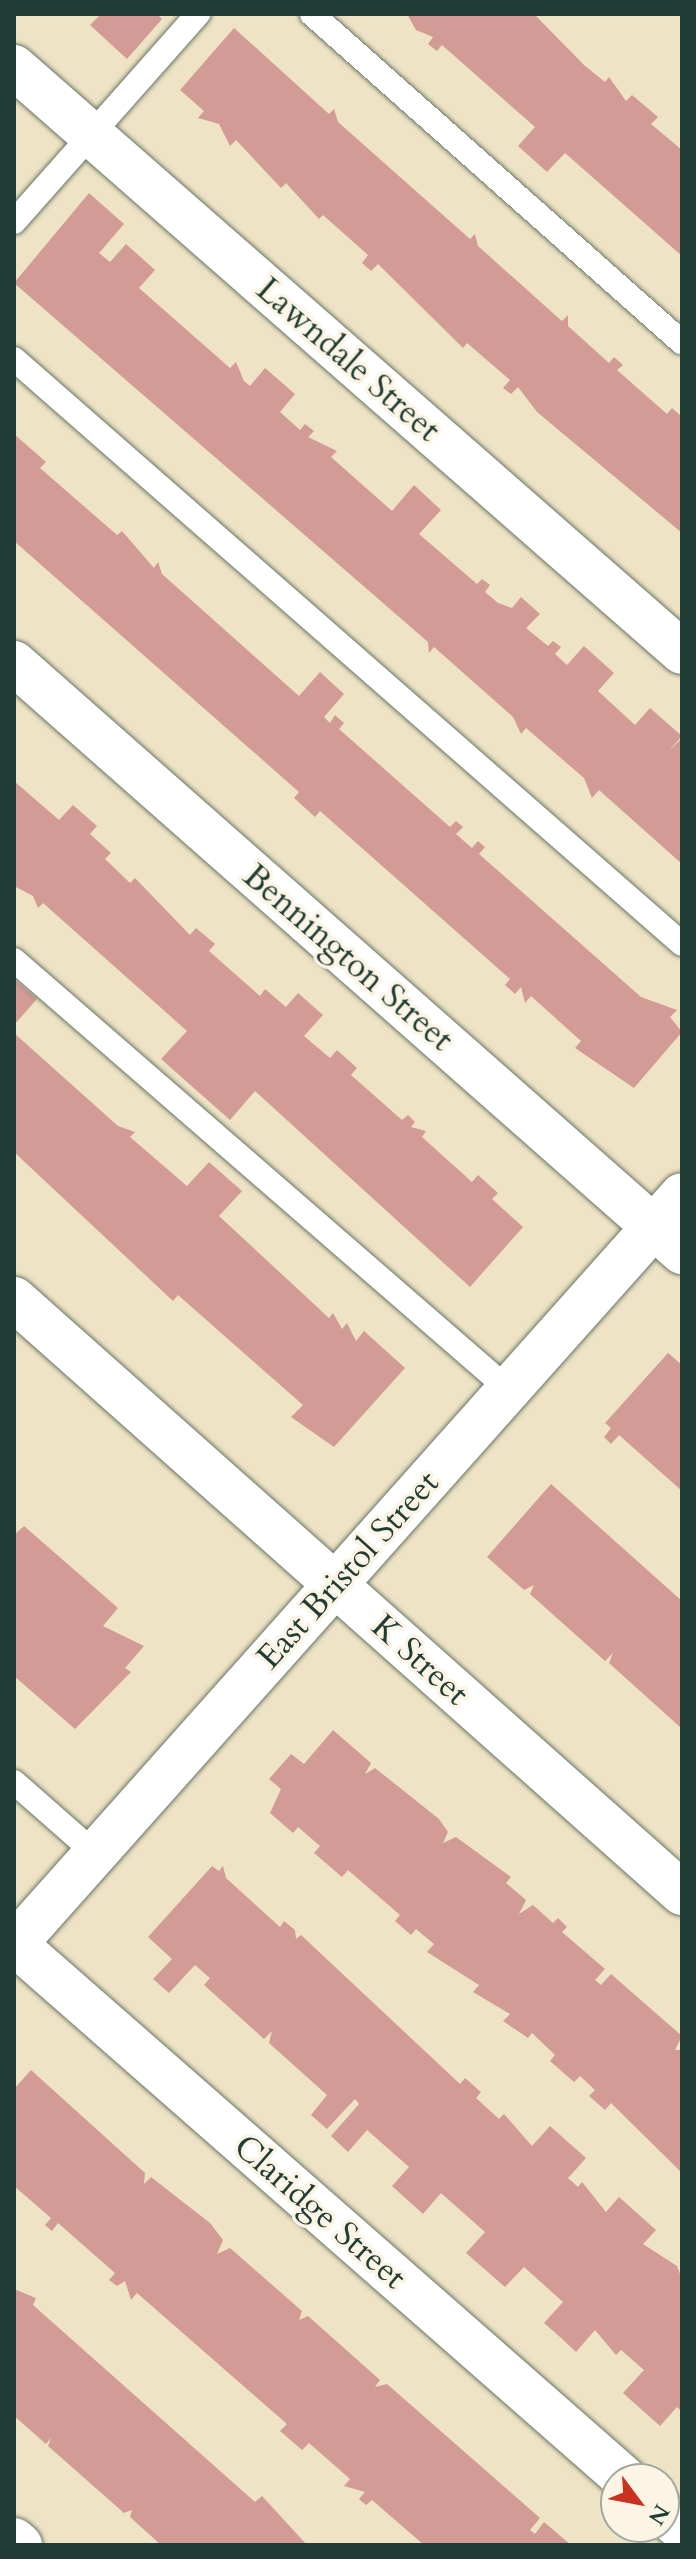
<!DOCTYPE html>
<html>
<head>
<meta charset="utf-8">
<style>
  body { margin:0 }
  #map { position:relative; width:696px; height:2559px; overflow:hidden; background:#efe3c5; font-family:Cardo,serif }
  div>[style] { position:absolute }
  .building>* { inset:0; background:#d29b95 }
  .roads { filter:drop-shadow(0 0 2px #687767) drop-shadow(0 0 2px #687767) }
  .service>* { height:24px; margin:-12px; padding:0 12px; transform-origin:12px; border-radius:12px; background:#fff }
  .minor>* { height:44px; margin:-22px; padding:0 22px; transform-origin:22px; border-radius:22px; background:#fff }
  span { translate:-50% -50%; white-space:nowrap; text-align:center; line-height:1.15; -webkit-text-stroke:7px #fcf5e5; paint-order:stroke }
  .street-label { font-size:34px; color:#1f3d34 }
  .frame { position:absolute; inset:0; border:16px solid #1f3d34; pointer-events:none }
  .north { position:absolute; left:600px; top:2463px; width:80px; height:80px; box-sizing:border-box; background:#fcf5e5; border:2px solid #a4ab9e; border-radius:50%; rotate:122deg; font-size:22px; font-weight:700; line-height:32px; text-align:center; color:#1f3d34 }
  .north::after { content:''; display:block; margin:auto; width:28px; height:36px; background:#c8321e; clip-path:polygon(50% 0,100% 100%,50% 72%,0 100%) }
</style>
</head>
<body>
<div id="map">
  <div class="building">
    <div style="clip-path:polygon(101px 14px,157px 14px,162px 19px,127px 59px,90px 25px)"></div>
    <div style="clip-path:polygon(407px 14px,534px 14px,584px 65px,605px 82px,609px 77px,626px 101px,632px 95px,658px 117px,651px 124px,682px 150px,682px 256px,565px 153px,547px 172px,518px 146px,535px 127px,442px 45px,437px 51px,428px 44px,433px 37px,416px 30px)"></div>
    <div style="clip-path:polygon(234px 28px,329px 114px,334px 109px,338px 122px,470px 239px,475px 234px,478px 246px,554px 314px,562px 321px,568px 315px,568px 326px,609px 363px,614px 357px,623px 365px,617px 370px,667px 414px,672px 408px,680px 415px,682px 533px,537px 412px,518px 387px,511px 394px,503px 388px,510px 380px,467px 343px,463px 348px,378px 264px,371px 271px,362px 263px,368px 255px,323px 215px,319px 219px,286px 183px,281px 188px,236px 140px,230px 146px,219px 124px,198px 118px,204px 111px,180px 90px)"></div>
    <div style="clip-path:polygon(89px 193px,124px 224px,99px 253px,110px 262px,126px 244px,155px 270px,139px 288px,230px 368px,236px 362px,244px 381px,250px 386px,265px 368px,295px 394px,280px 412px,300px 430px,305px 424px,314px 431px,308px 437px,337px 451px,331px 457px,392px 511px,414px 485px,441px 510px,419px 534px,477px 584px,482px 579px,490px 585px,485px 592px,498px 603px,512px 608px,521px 597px,540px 614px,526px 628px,548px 646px,553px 641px,561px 647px,555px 654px,567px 665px,584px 646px,614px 673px,598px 691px,635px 725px,650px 708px,682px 736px,668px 752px,682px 738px,682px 864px,599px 790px,592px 798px,584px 778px,526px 728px,521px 734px,513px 717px,434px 647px,429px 653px,428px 642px,14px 283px)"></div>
    <div style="clip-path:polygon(14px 434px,46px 462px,40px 468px,117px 535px,122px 531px,154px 568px,158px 562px,162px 574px,299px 696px,320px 672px,344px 694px,324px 717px,330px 723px,335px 715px,344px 723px,339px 729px,450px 827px,456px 821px,463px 827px,456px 834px,472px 848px,478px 841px,485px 847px,479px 854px,641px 997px,677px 1010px,670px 1017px,682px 1032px,634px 1088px,575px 1048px,581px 1041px,531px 996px,525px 1003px,521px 987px,515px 994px,505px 985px,510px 979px,320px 811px,315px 817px,294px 798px,299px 792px,14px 541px)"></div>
    <div style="clip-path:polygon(14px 781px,59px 820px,73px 805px,97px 826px,90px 834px,111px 853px,105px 859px,130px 883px,135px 878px,190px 935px,196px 928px,215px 944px,209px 951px,260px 996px,265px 989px,286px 1007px,298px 993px,323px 1015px,304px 1036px,330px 1058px,337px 1050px,357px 1068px,351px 1075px,402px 1120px,408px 1115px,415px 1122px,411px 1127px,426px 1131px,422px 1137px,472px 1182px,478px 1175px,498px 1193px,492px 1199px,523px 1227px,470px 1287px,255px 1091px,230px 1120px,161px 1059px,187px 1031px,43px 903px,38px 908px,33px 896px,14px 886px)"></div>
    <div style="clip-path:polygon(14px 979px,37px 999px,14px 1025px)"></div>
    <div style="clip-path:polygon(14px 1033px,118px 1126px,135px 1132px,130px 1137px,187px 1186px,209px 1162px,242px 1191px,219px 1216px,329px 1318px,333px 1313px,342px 1329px,347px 1323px,356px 1341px,364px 1331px,405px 1368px,334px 1447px,291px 1417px,303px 1405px,178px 1295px,173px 1301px,14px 1152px)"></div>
    <div style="clip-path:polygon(668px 1353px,682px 1365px,682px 1491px,619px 1435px,611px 1444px,604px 1437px,611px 1428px,605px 1423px)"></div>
    <div style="clip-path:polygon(551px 1484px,682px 1601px,680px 1727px,609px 1663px,613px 1653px,605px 1661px,530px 1594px,534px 1585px,524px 1590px,487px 1557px)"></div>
    <div style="clip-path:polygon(24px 1526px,118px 1608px,103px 1626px,144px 1646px,125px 1668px,131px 1672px,75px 1729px,14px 1676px,14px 1535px)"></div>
    <div style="clip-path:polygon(333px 1730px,371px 1763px,365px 1774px,375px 1768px,439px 1819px,448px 1832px,443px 1843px,456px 1837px,511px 1877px,506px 1883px,526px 1900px,519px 1914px,533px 1905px,553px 1923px,558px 1918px,567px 1927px,562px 1932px,605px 1969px,595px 1980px,601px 1985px,611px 1974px,682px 2036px,675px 2050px,682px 2050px,682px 2173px,611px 2103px,605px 2110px,589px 2096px,595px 2090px,580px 2076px,574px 2082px,550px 2061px,555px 2055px,532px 2033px,528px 2038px,503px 2021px,510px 2014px,473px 1992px,479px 1985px,427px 1952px,434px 1944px,416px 1929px,411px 1935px,395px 1921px,400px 1915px,348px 1870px,342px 1877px,314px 1853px,320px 1846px,298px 1827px,293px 1833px,270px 1813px,281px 1789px,269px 1779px,291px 1754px,304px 1764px)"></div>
    <div style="clip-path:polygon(212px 1866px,219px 1871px,223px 1866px,226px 1878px,280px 1927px,284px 1921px,295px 1930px,296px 1939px,301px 1935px,460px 2084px,465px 2078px,481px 2092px,476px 2098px,499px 2119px,504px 2114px,532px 2146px,550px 2126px,586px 2158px,568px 2178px,578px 2187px,582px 2182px,606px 2212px,619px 2197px,656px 2230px,643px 2244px,677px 2266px,682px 2279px,682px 2412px,677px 2407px,660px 2426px,623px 2393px,644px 2370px,621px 2350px,616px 2355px,595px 2330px,576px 2352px,560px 2337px,544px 2323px,563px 2302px,524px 2267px,505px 2287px,466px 2253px,485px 2232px,441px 2193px,423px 2214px,392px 2186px,409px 2167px,367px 2130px,348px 2152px,331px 2136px,359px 2104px,355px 2099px,327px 2129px,311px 2115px,327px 2095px,269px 2043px,272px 2031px,264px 2039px,204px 1985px,210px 1978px,195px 1965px,169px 1993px,153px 1979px,172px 1959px,148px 1937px)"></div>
    <div style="clip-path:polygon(31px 2070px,145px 2173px,144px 2184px,151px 2177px,210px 2223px,223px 2240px,217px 2254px,230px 2248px,302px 2311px,299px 2320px,308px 2316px,380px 2380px,375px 2387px,387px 2384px,540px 2518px,530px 2530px,535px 2534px,544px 2522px,571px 2545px,424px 2545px,372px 2500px,366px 2505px,359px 2499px,365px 2492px,344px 2486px,350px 2479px,309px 2443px,302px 2450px,280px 2431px,287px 2424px,137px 2293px,131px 2300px,125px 2281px,117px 2286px,109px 2280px,115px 2273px,58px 2223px,52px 2231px,45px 2225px,51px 2218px,14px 2186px,14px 2089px)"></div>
    <div style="clip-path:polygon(14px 2289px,36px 2298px,33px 2305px,255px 2502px,262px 2496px,307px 2545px,161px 2545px,130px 2517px,132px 2510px,124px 2513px,48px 2446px,51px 2438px,46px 2444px,14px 2416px)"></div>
  </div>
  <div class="roads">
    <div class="service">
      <div style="left:312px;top:14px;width:494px;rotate:41.6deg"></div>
      <div style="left:14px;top:222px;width:278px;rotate:-48.5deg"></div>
      <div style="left:14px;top:359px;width:888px;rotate:41.21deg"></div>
      <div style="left:14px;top:960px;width:656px;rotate:40.98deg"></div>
      <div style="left:14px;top:1782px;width:109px;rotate:41.3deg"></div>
    </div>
    <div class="minor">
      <div style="left:14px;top:67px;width:888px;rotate:41.21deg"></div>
      <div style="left:14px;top:663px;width:891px;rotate:41.4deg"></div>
      <div style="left:14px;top:1299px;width:894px;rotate:41.64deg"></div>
      <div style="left:15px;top:1944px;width:811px;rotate:41.25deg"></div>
      <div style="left:14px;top:1945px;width:1004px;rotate:-48.31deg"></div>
      <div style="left:664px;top:2514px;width:23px;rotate:40deg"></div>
      <div style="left:14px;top:2540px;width:8px;rotate:40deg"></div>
    </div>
  </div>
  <div class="street-label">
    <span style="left:348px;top:360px;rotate:41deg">Lawndale Street</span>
    <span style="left:348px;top:958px;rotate:41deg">Bennington Street</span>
    <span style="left:348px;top:1570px;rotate:-48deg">East Bristol Street</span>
    <span style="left:420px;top:1660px;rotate:42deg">K Street</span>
    <span style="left:320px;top:2212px;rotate:41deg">Claridge Street</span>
  </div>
  <div class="frame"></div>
  <div class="north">N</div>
</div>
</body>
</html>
